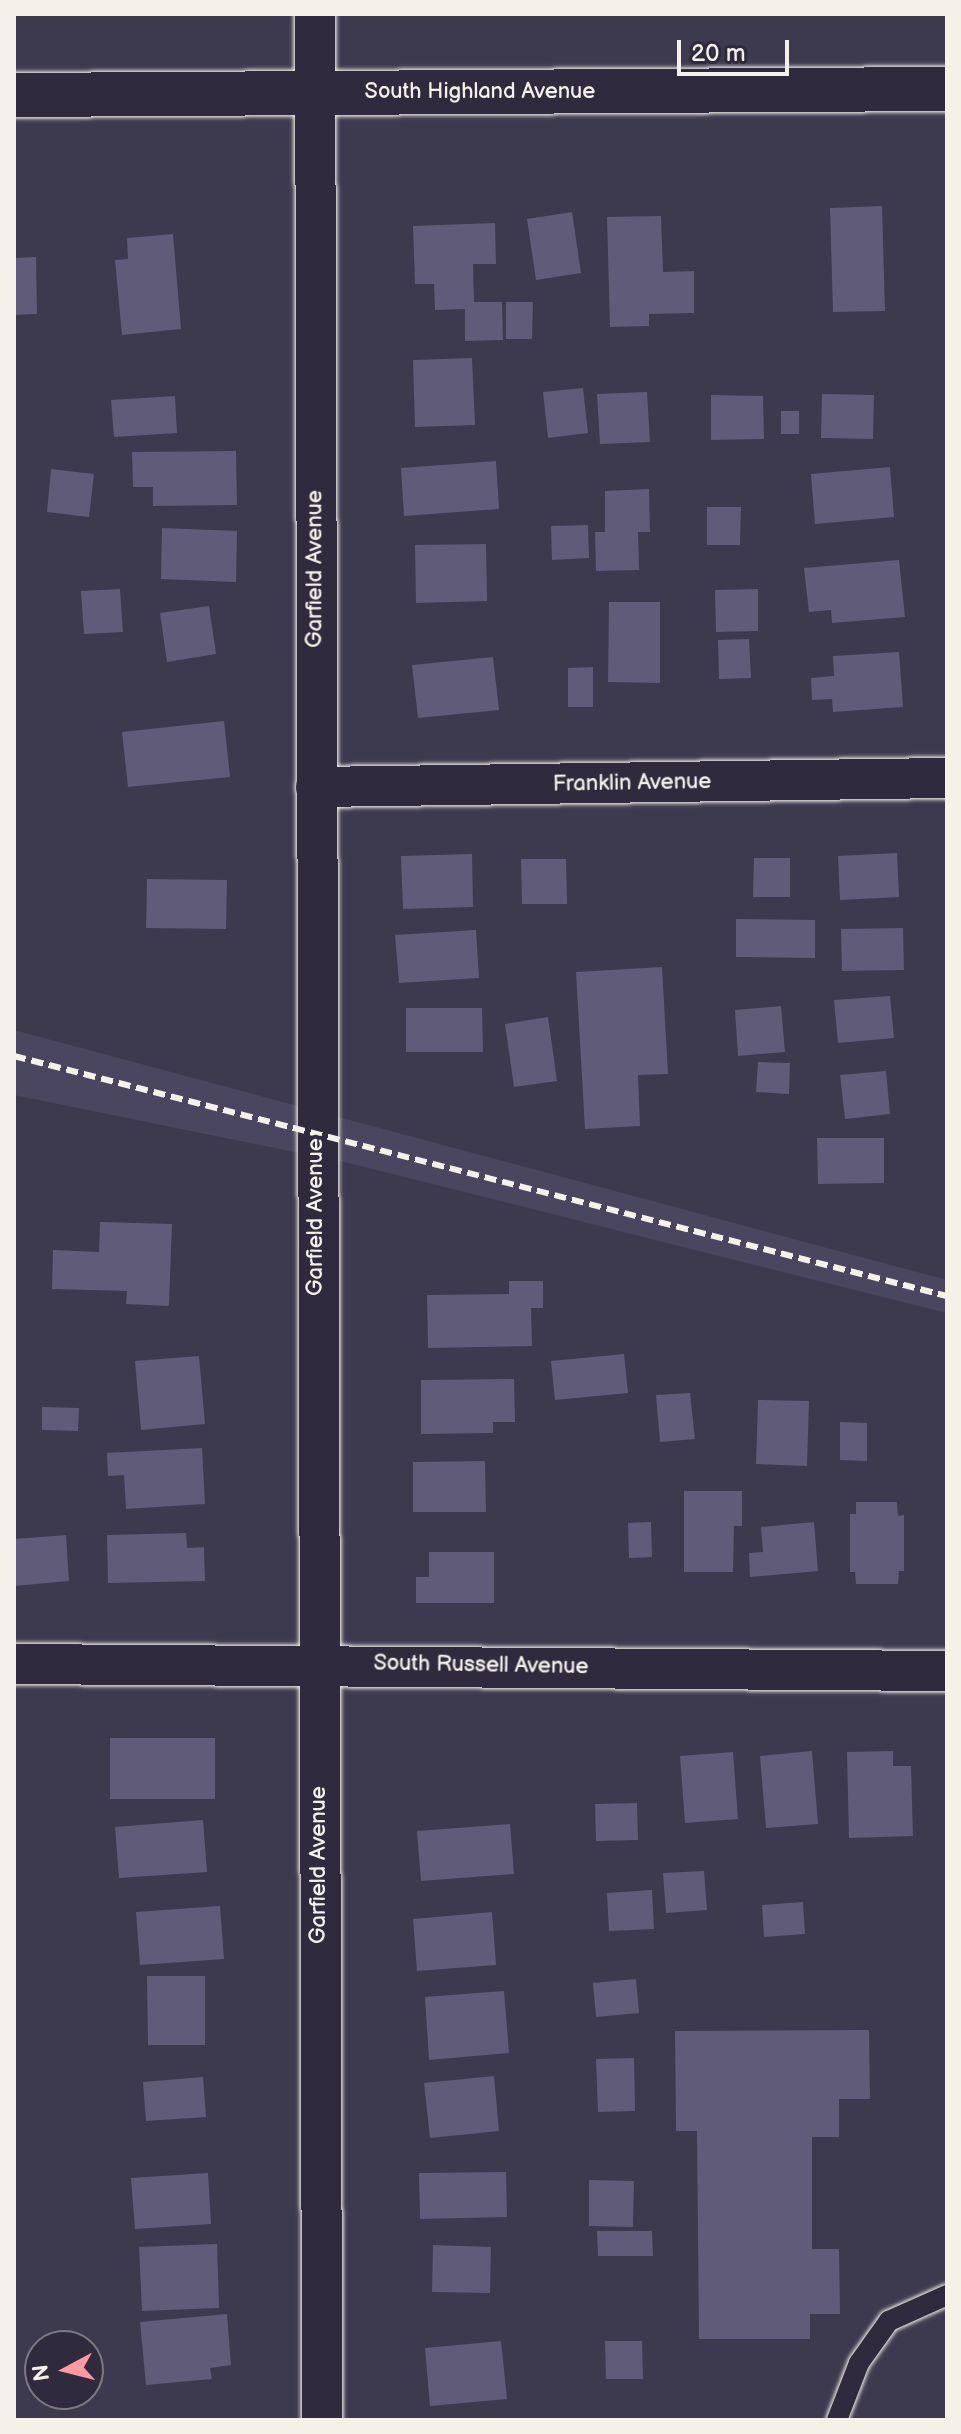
<!DOCTYPE html>
<html>
<head>
<meta charset="utf-8">
<style>
  body { margin:0 }
  #map { position:relative; width:961px; height:2434px; overflow:hidden; background:#3d394f; font-family:"Balsamiq Sans",sans-serif }
  div>[style] { position:absolute }
  .built>* { inset:0; background:#4a465f }
  .building>* { inset:0; background:#5f5b79 }
  .roads { filter:drop-shadow(0 0 2px #f4f1e8) drop-shadow(0 0 2px #f4f1e8) }
  .service>* { height:20px; margin:-10px; padding:0 10px; transform-origin:10px; border-radius:10px; background:#2f2a3d }
  .minor>* { height:40px; margin:-20px; padding:0 20px; transform-origin:20px; border-radius:20px; background:#2f2a3d }
  .tertiary>* { height:44px; margin:-22px; padding:0 22px; transform-origin:22px; border-radius:22px; background:#2f2a3d }
  .rail>* { height:6px; margin-top:-3px; transform-origin:0; background:repeating-linear-gradient(90deg,#f4f1e8 0 12px,transparent 0 18px) }
  span { translate:-50% -50%; white-space:nowrap; text-align:center; line-height:1.15; -webkit-text-stroke:8px #2f2a3d; paint-order:stroke }
  .street-label { font-size:22px; color:#f4f1e8 }
  .frame { position:absolute; inset:0; border:16px solid #f4f1e8; pointer-events:none }
  .north { position:absolute; left:24px; top:2330px; width:80px; height:80px; box-sizing:border-box; background:#2f2a3d; border:2px solid #7e7a81; border-radius:50%; rotate:263deg; font-size:22px; font-weight:700; line-height:32px; text-align:center; color:#f4f1e8 }
  .north::after { content:''; display:block; margin:auto; width:28px; height:36px; background:#ff9aa2; clip-path:polygon(50% 0,100% 100%,50% 72%,0 100%) }
  .scale { position:absolute; left:677px; top:40px; width:112px; height:36px; box-sizing:border-box; border:4px solid #f4f1e8; border-top:0; padding-left:10px; font-size:24px; line-height:28px; white-space:nowrap; color:#f4f1e8; -webkit-text-stroke:6px #2f2a3d; paint-order:stroke }
</style>
</head>
<body>
<div id="map">
  <div class="built">
    <div style="clip-path:polygon(14px 1030px,947px 1280px,947px 1313px,344px 1162px,14px 1095px)"></div>
  </div>
  <div class="building">
    <div style="clip-path:polygon(882px 206px,885px 311px,833px 312px,830px 208px)"></div>
    <div style="clip-path:polygon(572px 212px,581px 273px,536px 280px,527px 219px)"></div>
    <div style="clip-path:polygon(661px 216px,663px 272px,694px 271px,694px 313px,649px 314px,649px 326px,610px 327px,607px 217px)"></div>
    <div style="clip-path:polygon(495px 223px,496px 264px,473px 264px,474px 302px,502px 302px,503px 340px,465px 341px,465px 309px,435px 310px,434px 284px,415px 284px,413px 226px)"></div>
    <div style="clip-path:polygon(173px 234px,181px 329px,122px 335px,115px 260px,128px 259px,127px 238px)"></div>
    <div style="clip-path:polygon(36px 257px,37px 314px,14px 315px,14px 258px)"></div>
    <div style="clip-path:polygon(506px 302px,533px 302px,532px 339px,506px 339px)"></div>
    <div style="clip-path:polygon(472px 358px,475px 425px,415px 427px,413px 360px)"></div>
    <div style="clip-path:polygon(583px 388px,588px 433px,548px 438px,543px 392px)"></div>
    <div style="clip-path:polygon(647px 392px,650px 442px,600px 444px,597px 394px)"></div>
    <div style="clip-path:polygon(822px 394px,874px 395px,873px 439px,821px 438px)"></div>
    <div style="clip-path:polygon(711px 395px,763px 396px,764px 439px,711px 440px)"></div>
    <div style="clip-path:polygon(175px 396px,177px 433px,114px 437px,111px 400px)"></div>
    <div style="clip-path:polygon(781px 411px,799px 411px,799px 434px,781px 434px)"></div>
    <div style="clip-path:polygon(236px 451px,237px 505px,153px 506px,153px 487px,133px 487px,132px 452px)"></div>
    <div style="clip-path:polygon(496px 461px,499px 509px,404px 516px,401px 468px)"></div>
    <div style="clip-path:polygon(890px 467px,894px 517px,815px 524px,811px 474px)"></div>
    <div style="clip-path:polygon(51px 469px,94px 474px,89px 517px,47px 512px)"></div>
    <div style="clip-path:polygon(649px 489px,650px 532px,638px 532px,639px 570px,596px 571px,595px 532px,605px 532px,605px 491px)"></div>
    <div style="clip-path:polygon(707px 507px,741px 507px,740px 545px,707px 545px)"></div>
    <div style="clip-path:polygon(588px 525px,589px 558px,552px 560px,551px 526px)"></div>
    <div style="clip-path:polygon(162px 528px,237px 531px,236px 582px,161px 579px)"></div>
    <div style="clip-path:polygon(486px 544px,487px 601px,416px 603px,415px 545px)"></div>
    <div style="clip-path:polygon(899px 560px,905px 617px,832px 623px,831px 610px,809px 612px,804px 568px)"></div>
    <div style="clip-path:polygon(120px 589px,123px 632px,84px 634px,81px 591px)"></div>
    <div style="clip-path:polygon(758px 589px,758px 631px,716px 632px,715px 590px)"></div>
    <div style="clip-path:polygon(609px 602px,660px 602px,660px 683px,608px 682px)"></div>
    <div style="clip-path:polygon(209px 606px,216px 654px,167px 662px,160px 613px)"></div>
    <div style="clip-path:polygon(749px 639px,751px 678px,719px 679px,718px 640px)"></div>
    <div style="clip-path:polygon(899px 652px,903px 707px,833px 712px,832px 699px,812px 700px,811px 678px,834px 676px,833px 656px)"></div>
    <div style="clip-path:polygon(493px 657px,499px 710px,418px 718px,412px 665px)"></div>
    <div style="clip-path:polygon(593px 667px,593px 707px,568px 707px,568px 668px)"></div>
    <div style="clip-path:polygon(224px 721px,230px 777px,128px 787px,122px 732px)"></div>
    <div style="clip-path:polygon(897px 853px,899px 897px,840px 900px,838px 856px)"></div>
    <div style="clip-path:polygon(472px 854px,473px 907px,403px 909px,401px 856px)"></div>
    <div style="clip-path:polygon(754px 858px,790px 858px,790px 897px,753px 897px)"></div>
    <div style="clip-path:polygon(521px 859px,566px 859px,567px 904px,522px 904px)"></div>
    <div style="clip-path:polygon(147px 879px,227px 880px,226px 929px,146px 928px)"></div>
    <div style="clip-path:polygon(736px 919px,815px 920px,815px 958px,736px 957px)"></div>
    <div style="clip-path:polygon(903px 928px,904px 970px,842px 971px,841px 929px)"></div>
    <div style="clip-path:polygon(476px 930px,479px 978px,399px 983px,395px 935px)"></div>
    <div style="clip-path:polygon(662px 967px,668px 1074px,638px 1075px,640px 1126px,585px 1129px,576px 972px)"></div>
    <div style="clip-path:polygon(890px 996px,894px 1038px,838px 1043px,834px 1000px)"></div>
    <div style="clip-path:polygon(781px 1006px,785px 1052px,738px 1056px,735px 1010px)"></div>
    <div style="clip-path:polygon(406px 1008px,482px 1008px,483px 1052px,406px 1052px)"></div>
    <div style="clip-path:polygon(548px 1017px,557px 1081px,514px 1087px,505px 1024px)"></div>
    <div style="clip-path:polygon(758px 1062px,790px 1063px,789px 1094px,756px 1092px)"></div>
    <div style="clip-path:polygon(886px 1071px,890px 1114px,845px 1119px,840px 1075px)"></div>
    <div style="clip-path:polygon(817px 1138px,884px 1138px,884px 1183px,818px 1184px)"></div>
    <div style="clip-path:polygon(100px 1222px,172px 1224px,169px 1306px,126px 1304px,127px 1291px,52px 1289px,53px 1250px,99px 1252px)"></div>
    <div style="clip-path:polygon(509px 1281px,543px 1281px,543px 1308px,531px 1308px,532px 1346px,428px 1348px,427px 1295px,509px 1294px)"></div>
    <div style="clip-path:polygon(624px 1354px,628px 1393px,555px 1400px,551px 1361px)"></div>
    <div style="clip-path:polygon(199px 1356px,205px 1424px,141px 1430px,135px 1361px)"></div>
    <div style="clip-path:polygon(514px 1379px,515px 1422px,493px 1422px,493px 1433px,421px 1434px,421px 1380px)"></div>
    <div style="clip-path:polygon(690px 1393px,695px 1439px,660px 1442px,656px 1395px)"></div>
    <div style="clip-path:polygon(758px 1400px,809px 1401px,807px 1466px,756px 1464px)"></div>
    <div style="clip-path:polygon(42px 1407px,79px 1408px,78px 1431px,42px 1430px)"></div>
    <div style="clip-path:polygon(840px 1422px,867px 1423px,867px 1461px,840px 1460px)"></div>
    <div style="clip-path:polygon(202px 1448px,205px 1504px,126px 1509px,124px 1475px,108px 1476px,107px 1453px)"></div>
    <div style="clip-path:polygon(485px 1461px,486px 1512px,413px 1512px,413px 1462px)"></div>
    <div style="clip-path:polygon(684px 1491px,742px 1491px,742px 1526px,734px 1526px,733px 1572px,684px 1572px)"></div>
    <div style="clip-path:polygon(856px 1502px,897px 1502px,898px 1516px,904px 1515px,904px 1571px,899px 1571px,898px 1584px,856px 1584px,855px 1572px,850px 1572px,850px 1514px,856px 1514px)"></div>
    <div style="clip-path:polygon(651px 1522px,652px 1557px,629px 1558px,628px 1523px)"></div>
    <div style="clip-path:polygon(814px 1522px,818px 1571px,750px 1577px,749px 1553px,763px 1552px,761px 1527px)"></div>
    <div style="clip-path:polygon(186px 1533px,187px 1548px,204px 1547px,205px 1581px,108px 1583px,107px 1535px)"></div>
    <div style="clip-path:polygon(66px 1535px,69px 1581px,14px 1586px,14px 1539px)"></div>
    <div style="clip-path:polygon(429px 1552px,494px 1552px,494px 1603px,416px 1603px,416px 1577px,429px 1577px)"></div>
    <div style="clip-path:polygon(110px 1738px,215px 1738px,215px 1799px,110px 1799px)"></div>
    <div style="clip-path:polygon(812px 1751px,818px 1824px,766px 1828px,760px 1756px)"></div>
    <div style="clip-path:polygon(893px 1751px,893px 1766px,911px 1766px,913px 1836px,849px 1838px,847px 1752px)"></div>
    <div style="clip-path:polygon(733px 1752px,738px 1819px,685px 1823px,680px 1756px)"></div>
    <div style="clip-path:polygon(637px 1803px,638px 1840px,596px 1841px,595px 1804px)"></div>
    <div style="clip-path:polygon(203px 1820px,207px 1872px,119px 1878px,115px 1827px)"></div>
    <div style="clip-path:polygon(510px 1824px,514px 1874px,421px 1881px,417px 1831px)"></div>
    <div style="clip-path:polygon(704px 1871px,707px 1910px,666px 1913px,663px 1873px)"></div>
    <div style="clip-path:polygon(652px 1890px,654px 1929px,609px 1931px,607px 1893px)"></div>
    <div style="clip-path:polygon(803px 1902px,805px 1934px,764px 1937px,762px 1905px)"></div>
    <div style="clip-path:polygon(220px 1906px,224px 1959px,140px 1965px,136px 1912px)"></div>
    <div style="clip-path:polygon(492px 1912px,496px 1965px,417px 1971px,413px 1919px)"></div>
    <div style="clip-path:polygon(147px 1976px,205px 1976px,205px 2045px,148px 2045px)"></div>
    <div style="clip-path:polygon(636px 1979px,639px 2013px,596px 2017px,593px 1983px)"></div>
    <div style="clip-path:polygon(504px 1991px,509px 2053px,429px 2060px,425px 1997px)"></div>
    <div style="clip-path:polygon(869px 2030px,870px 2099px,839px 2099px,839px 2137px,812px 2137px,812px 2249px,839px 2249px,840px 2314px,810px 2314px,810px 2339px,699px 2339px,697px 2131px,676px 2131px,675px 2031px)"></div>
    <div style="clip-path:polygon(634px 2058px,635px 2111px,598px 2112px,596px 2059px)"></div>
    <div style="clip-path:polygon(494px 2076px,499px 2131px,430px 2138px,424px 2083px)"></div>
    <div style="clip-path:polygon(203px 2077px,206px 2117px,146px 2121px,143px 2082px)"></div>
    <div style="clip-path:polygon(506px 2172px,507px 2217px,420px 2219px,419px 2173px)"></div>
    <div style="clip-path:polygon(208px 2173px,211px 2224px,135px 2229px,131px 2178px)"></div>
    <div style="clip-path:polygon(589px 2180px,634px 2181px,633px 2227px,589px 2226px)"></div>
    <div style="clip-path:polygon(597px 2231px,652px 2231px,653px 2256px,598px 2256px)"></div>
    <div style="clip-path:polygon(217px 2244px,219px 2308px,142px 2311px,139px 2247px)"></div>
    <div style="clip-path:polygon(433px 2245px,491px 2247px,490px 2293px,432px 2292px)"></div>
    <div style="clip-path:polygon(227px 2314px,231px 2365px,210px 2368px,212px 2379px,146px 2385px,140px 2322px)"></div>
    <div style="clip-path:polygon(501px 2341px,507px 2399px,430px 2406px,425px 2348px)"></div>
    <div style="clip-path:polygon(605px 2341px,642px 2341px,643px 2379px,606px 2379px)"></div>
  </div>
  <div class="roads">
    <div class="service">
      <div style="left:837px;top:2420px;width:61px;rotate:-68.9deg"></div>
      <div style="left:859px;top:2363px;width:52px;rotate:-54.5deg"></div>
      <div style="left:889px;top:2321px;width:64px;rotate:-24.1deg"></div>
    </div>
    <div class="minor">
      <div style="left:315px;top:14px;width:2406px;rotate:89.83deg"></div>
      <div style="left:316px;top:787px;width:631px;rotate:-0.82deg"></div>
      <div style="left:14px;top:1664px;width:933px;rotate:0.43deg"></div>
    </div>
    <div class="tertiary">
      <div style="left:14px;top:95px;width:933px;rotate:-0.37deg"></div>
    </div>
  </div>
  <div class="rail">
    <div style="left:14px;top:1056px;width:963px;rotate:14.43deg"></div>
  </div>
  <div class="street-label">
    <span style="left:480px;top:92px">South Highland Avenue</span>
    <span style="left:315px;top:569px;rotate:-90deg">Garfield Avenue</span>
    <span style="left:632px;top:783px;rotate:-1deg">Franklin Avenue</span>
    <span style="left:316px;top:1217px;rotate:-90deg">Garfield Avenue</span>
    <span style="left:481px;top:1665px;rotate:1deg">South Russell Avenue</span>
    <span style="left:319px;top:1865px;rotate:-90deg">Garfield Avenue</span>
  </div>
  <div class="frame"></div>
  <div class="north">N</div>
  <div class="scale">20 m</div>
</div>
</body>
</html>
